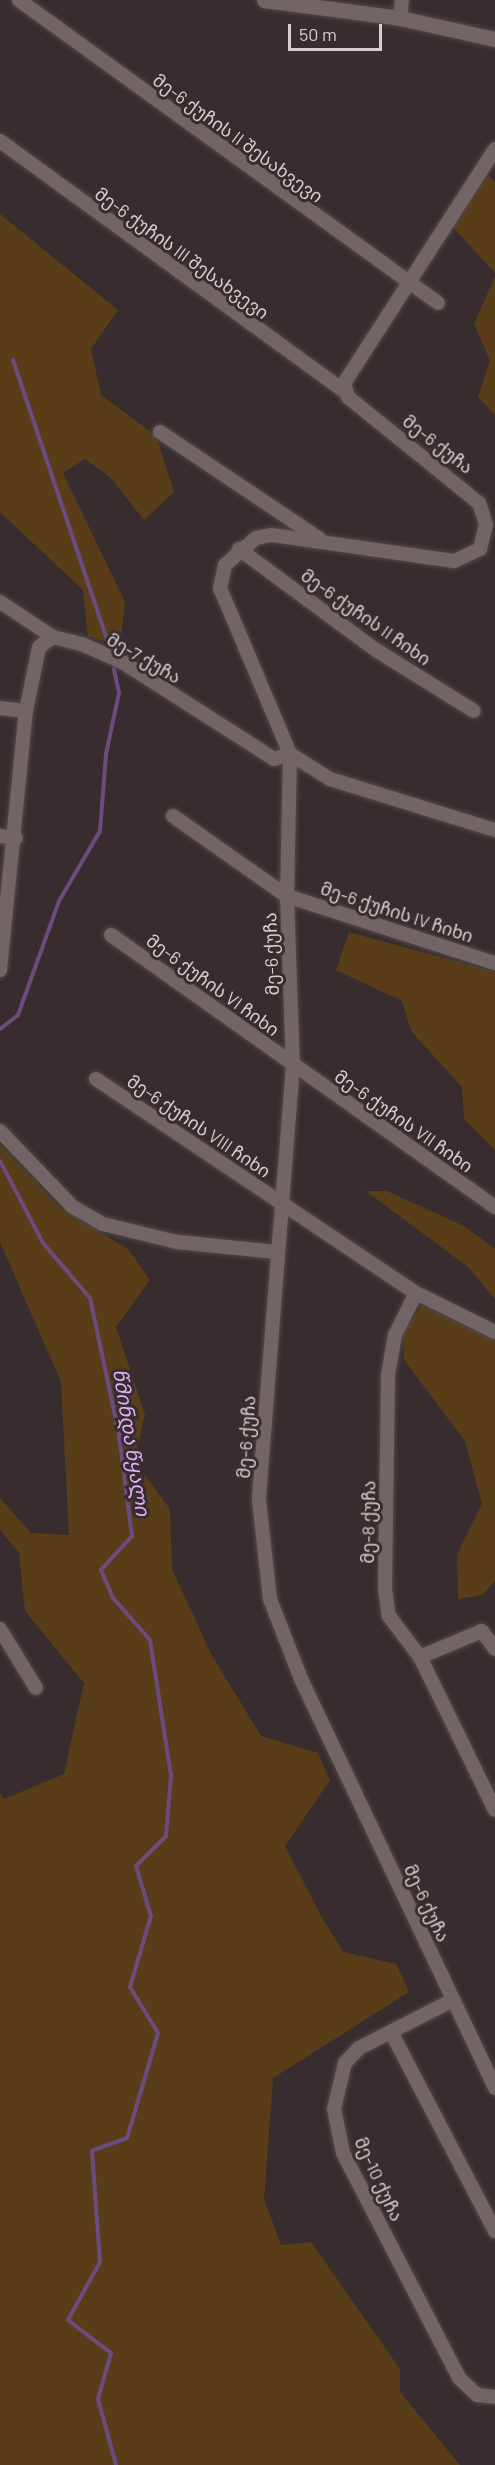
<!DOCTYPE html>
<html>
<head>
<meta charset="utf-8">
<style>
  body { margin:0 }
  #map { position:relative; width:495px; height:2465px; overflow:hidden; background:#372d2e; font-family:Barlow,"Noto Sans Georgian",sans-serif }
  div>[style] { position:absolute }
  .green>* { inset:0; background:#593d18 }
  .stream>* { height:4px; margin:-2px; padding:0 2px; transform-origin:2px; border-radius:2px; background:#6c4b7e }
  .roads { filter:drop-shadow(0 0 2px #52494a) drop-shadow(0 0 2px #52494a) }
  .minor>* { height:14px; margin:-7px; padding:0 7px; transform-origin:7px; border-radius:7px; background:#716566 }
  .tertiary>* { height:15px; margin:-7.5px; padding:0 7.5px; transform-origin:7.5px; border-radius:7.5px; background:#716566 }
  span { translate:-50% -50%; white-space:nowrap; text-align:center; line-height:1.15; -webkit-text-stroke:6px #372d2e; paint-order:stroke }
  .street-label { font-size:18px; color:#d6cfcf }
  .water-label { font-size:20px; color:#e1affc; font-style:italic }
  .scale { position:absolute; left:288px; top:24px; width:94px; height:27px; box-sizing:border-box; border:3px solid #d6cfcf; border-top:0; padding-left:8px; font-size:18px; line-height:21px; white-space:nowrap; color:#d6cfcf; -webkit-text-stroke:4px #372d2e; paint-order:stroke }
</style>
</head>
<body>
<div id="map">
  <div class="green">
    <div style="clip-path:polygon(486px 173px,495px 182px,495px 273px,451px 225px)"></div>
    <div style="clip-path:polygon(0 214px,118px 310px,91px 349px,101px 395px,156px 436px,174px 492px,144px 520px,110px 477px,85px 459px,63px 473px,125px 602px,120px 646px,88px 636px,83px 590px,0 512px)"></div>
    <div style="clip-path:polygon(495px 277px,495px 415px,478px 397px,490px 360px,474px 324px)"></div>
    <div style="clip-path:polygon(349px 932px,495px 972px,495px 1150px,464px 1119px,462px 1087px,411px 1031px,402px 1001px,336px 970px)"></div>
    <div style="clip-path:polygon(0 1145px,63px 1210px,128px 1249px,150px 1280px,116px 1327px,145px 1415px,134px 1461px,170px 1509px,172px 1569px,211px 1654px,261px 1736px,318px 1753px,330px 1780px,285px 1846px,319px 1912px,343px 1952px,396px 1964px,409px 1992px,273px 2078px,264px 2199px,281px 2245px,311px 2242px,400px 2369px,400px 2392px,460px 2465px,0 2465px,0 1793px,4px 1799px,64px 1774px,84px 1683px,25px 1611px,19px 1553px,0 1530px,0 1498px,31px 1533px,69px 1535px,61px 1382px,0 1242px)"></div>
    <div style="clip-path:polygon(366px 1191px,387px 1191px,464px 1226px,495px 1249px,495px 1299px,468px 1267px)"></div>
    <div style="clip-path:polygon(422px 1305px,495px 1340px,495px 1581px,482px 1595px,458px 1599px,457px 1555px,482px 1504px,465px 1441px,404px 1360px,403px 1334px)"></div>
  </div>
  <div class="stream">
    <div style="left:13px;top:360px;width:301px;rotate:71.4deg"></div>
    <div style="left:0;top:1029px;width:23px;rotate:-38deg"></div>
    <div style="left:18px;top:1015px;width:121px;rotate:-70.2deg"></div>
    <div style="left:59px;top:901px;width:81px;rotate:-59.6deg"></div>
    <div style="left:100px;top:831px;width:77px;rotate:-85.5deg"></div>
    <div style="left:106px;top:754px;width:62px;rotate:-78deg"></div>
    <div style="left:119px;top:693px;width:25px;rotate:-102deg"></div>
    <div style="left:0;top:1161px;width:93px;rotate:62.3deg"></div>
    <div style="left:43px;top:1243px;width:72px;rotate:49.5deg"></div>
    <div style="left:90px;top:1298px;width:140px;rotate:78deg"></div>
    <div style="left:119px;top:1435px;width:102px;rotate:82.7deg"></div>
    <div style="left:132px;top:1536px;width:46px;rotate:132.4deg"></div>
    <div style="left:101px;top:1570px;width:30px;rotate:67deg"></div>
    <div style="left:113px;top:1598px;width:56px;rotate:48.6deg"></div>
    <div style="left:150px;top:1640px;width:138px;rotate:81.2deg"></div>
    <div style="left:171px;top:1776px;width:60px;rotate:94.8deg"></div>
    <div style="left:166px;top:1836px;width:42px;rotate:135deg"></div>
    <div style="left:136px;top:1866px;width:52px;rotate:73.3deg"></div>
    <div style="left:151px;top:1916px;width:74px;rotate:106.5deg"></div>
    <div style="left:130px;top:1987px;width:54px;rotate:58.7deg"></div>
    <div style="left:158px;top:2033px;width:109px;rotate:106.4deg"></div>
    <div style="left:127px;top:2138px;width:37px;rotate:160deg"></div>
    <div style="left:92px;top:2151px;width:111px;rotate:85.9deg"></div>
    <div style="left:100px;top:2262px;width:66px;rotate:118.9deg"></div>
    <div style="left:68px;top:2320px;width:54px;rotate:37.5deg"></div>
    <div style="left:111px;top:2353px;width:48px;rotate:105.8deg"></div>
    <div style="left:98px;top:2399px;width:68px;rotate:74.7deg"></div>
  </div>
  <div class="roads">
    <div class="minor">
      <div style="left:19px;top:0;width:517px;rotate:35.87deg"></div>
      <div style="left:400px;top:18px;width:18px;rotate:-84deg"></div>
      <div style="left:0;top:141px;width:425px;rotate:36deg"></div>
      <div style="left:495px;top:149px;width:278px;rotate:122.8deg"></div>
      <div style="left:344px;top:383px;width:15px;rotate:74deg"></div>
      <div style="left:348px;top:397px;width:169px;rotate:39deg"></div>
      <div style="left:479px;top:503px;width:23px;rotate:72deg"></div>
      <div style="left:486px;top:525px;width:25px;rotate:104deg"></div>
      <div style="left:480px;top:549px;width:29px;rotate:155deg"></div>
      <div style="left:454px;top:561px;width:185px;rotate:-171.9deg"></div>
      <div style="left:271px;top:535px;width:15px;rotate:169deg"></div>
      <div style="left:256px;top:538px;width:41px;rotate:138.9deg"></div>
      <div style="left:225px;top:565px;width:24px;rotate:102deg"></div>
      <div style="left:220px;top:588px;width:180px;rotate:67.1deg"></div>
      <div style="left:290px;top:754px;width:142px;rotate:91.2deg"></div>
      <div style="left:287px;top:896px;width:169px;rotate:88deg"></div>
      <div style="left:293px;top:1065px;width:436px;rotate:94.5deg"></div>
      <div style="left:259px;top:1500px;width:100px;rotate:83.7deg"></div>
      <div style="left:270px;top:1599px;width:86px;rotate:68.8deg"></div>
      <div style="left:301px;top:1679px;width:453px;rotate:64.6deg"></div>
      <div style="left:160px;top:432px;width:192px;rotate:33.8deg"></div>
      <div style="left:239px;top:549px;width:170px;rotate:36.4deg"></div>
      <div style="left:376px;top:650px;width:115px;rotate:31.9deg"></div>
      <div style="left:0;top:602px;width:64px;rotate:33.4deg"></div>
      <div style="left:0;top:708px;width:26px;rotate:7deg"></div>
      <div style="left:290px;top:754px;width:47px;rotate:32deg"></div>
      <div style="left:330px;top:779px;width:173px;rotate:17.2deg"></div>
      <div style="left:173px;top:816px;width:139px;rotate:35.1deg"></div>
      <div style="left:287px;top:896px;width:219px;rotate:17.9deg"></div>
      <div style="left:0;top:836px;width:16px;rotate:7deg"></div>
      <div style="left:111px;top:935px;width:471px;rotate:35.3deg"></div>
      <div style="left:0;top:970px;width:260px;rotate:-84.3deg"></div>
      <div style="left:26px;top:711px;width:65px;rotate:-78.5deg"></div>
      <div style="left:39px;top:647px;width:17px;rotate:-36deg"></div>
      <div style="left:53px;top:637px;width:30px;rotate:14deg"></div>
      <div style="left:82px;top:644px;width:46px;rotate:24.3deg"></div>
      <div style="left:124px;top:663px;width:178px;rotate:32.6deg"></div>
      <div style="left:274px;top:759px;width:17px;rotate:-17deg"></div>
      <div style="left:96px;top:1079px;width:385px;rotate:33.8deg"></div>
      <div style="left:416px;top:1293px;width:88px;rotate:26.3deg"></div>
      <div style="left:0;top:1131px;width:105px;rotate:46.2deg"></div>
      <div style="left:73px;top:1207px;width:34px;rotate:30deg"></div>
      <div style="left:103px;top:1224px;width:76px;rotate:13.7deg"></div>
      <div style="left:177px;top:1242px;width:101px;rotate:5.7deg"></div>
      <div style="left:416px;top:1293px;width:47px;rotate:116.6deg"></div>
      <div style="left:395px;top:1335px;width:40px;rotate:100deg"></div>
      <div style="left:388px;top:1374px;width:215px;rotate:90.8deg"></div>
      <div style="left:385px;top:1589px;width:27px;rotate:82deg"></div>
      <div style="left:389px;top:1616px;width:51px;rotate:52.9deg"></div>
      <div style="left:420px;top:1657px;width:170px;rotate:63.9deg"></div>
      <div style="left:0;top:1629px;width:69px;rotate:58.6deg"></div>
      <div style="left:420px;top:1657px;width:67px;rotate:-22.8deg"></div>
      <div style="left:482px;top:1631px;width:22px;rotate:54deg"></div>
      <div style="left:453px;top:2000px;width:106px;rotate:152.9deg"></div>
      <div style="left:359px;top:2048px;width:21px;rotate:133deg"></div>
      <div style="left:345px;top:2063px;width:47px;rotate:103.4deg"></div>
      <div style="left:334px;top:2109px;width:45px;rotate:78.4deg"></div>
      <div style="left:343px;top:2153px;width:253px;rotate:62.7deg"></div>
      <div style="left:459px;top:2378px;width:25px;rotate:43deg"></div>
      <div style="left:477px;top:2395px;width:18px;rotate:6deg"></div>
      <div style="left:391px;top:2032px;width:225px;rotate:62.4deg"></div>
    </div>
    <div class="tertiary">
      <div style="left:264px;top:0;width:137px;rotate:7.5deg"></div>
      <div style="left:400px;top:18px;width:97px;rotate:12.5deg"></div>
    </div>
  </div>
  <div class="street-label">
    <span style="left:238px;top:138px;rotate:36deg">მე-6 ქუჩის II შესახვევი</span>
    <span style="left:182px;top:253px;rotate:36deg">მე-6 ქუჩის III შესახვევი</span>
    <span style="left:438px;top:444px;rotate:38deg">მე-6 ქუჩა</span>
    <span style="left:366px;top:617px;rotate:35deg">მე-6 ქუჩის II ჩიხი</span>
    <span style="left:144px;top:658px;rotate:30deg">მე-7 ქუჩა</span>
    <span style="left:397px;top:912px;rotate:18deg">მე-6 ქუჩის IV ჩიხი</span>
    <span style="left:271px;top:954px;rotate:-92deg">მე-6 ქუჩა</span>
    <span style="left:213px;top:985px;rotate:36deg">მე-6 ქუჩის VI ჩიხი</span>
    <span style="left:404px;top:1121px;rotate:35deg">მე-6 ქუჩის VII ჩიხი</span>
    <span style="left:199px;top:1126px;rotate:34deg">მე-6 ქუჩის VIII ჩიხი</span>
    <span style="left:246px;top:1437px;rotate:-86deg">მე-6 ქუჩა</span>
    <span style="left:368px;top:1522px;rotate:-89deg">მე-8 ქუჩა</span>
    <span style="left:427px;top:1903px;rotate:65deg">მე-6 ქუჩა</span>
    <span style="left:379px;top:2179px;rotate:65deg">მე-10 ქუჩა</span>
  </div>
  <div class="water-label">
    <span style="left:132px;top:1442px;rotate:81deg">წმინდა წყალი</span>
  </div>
  <div class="scale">50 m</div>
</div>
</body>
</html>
